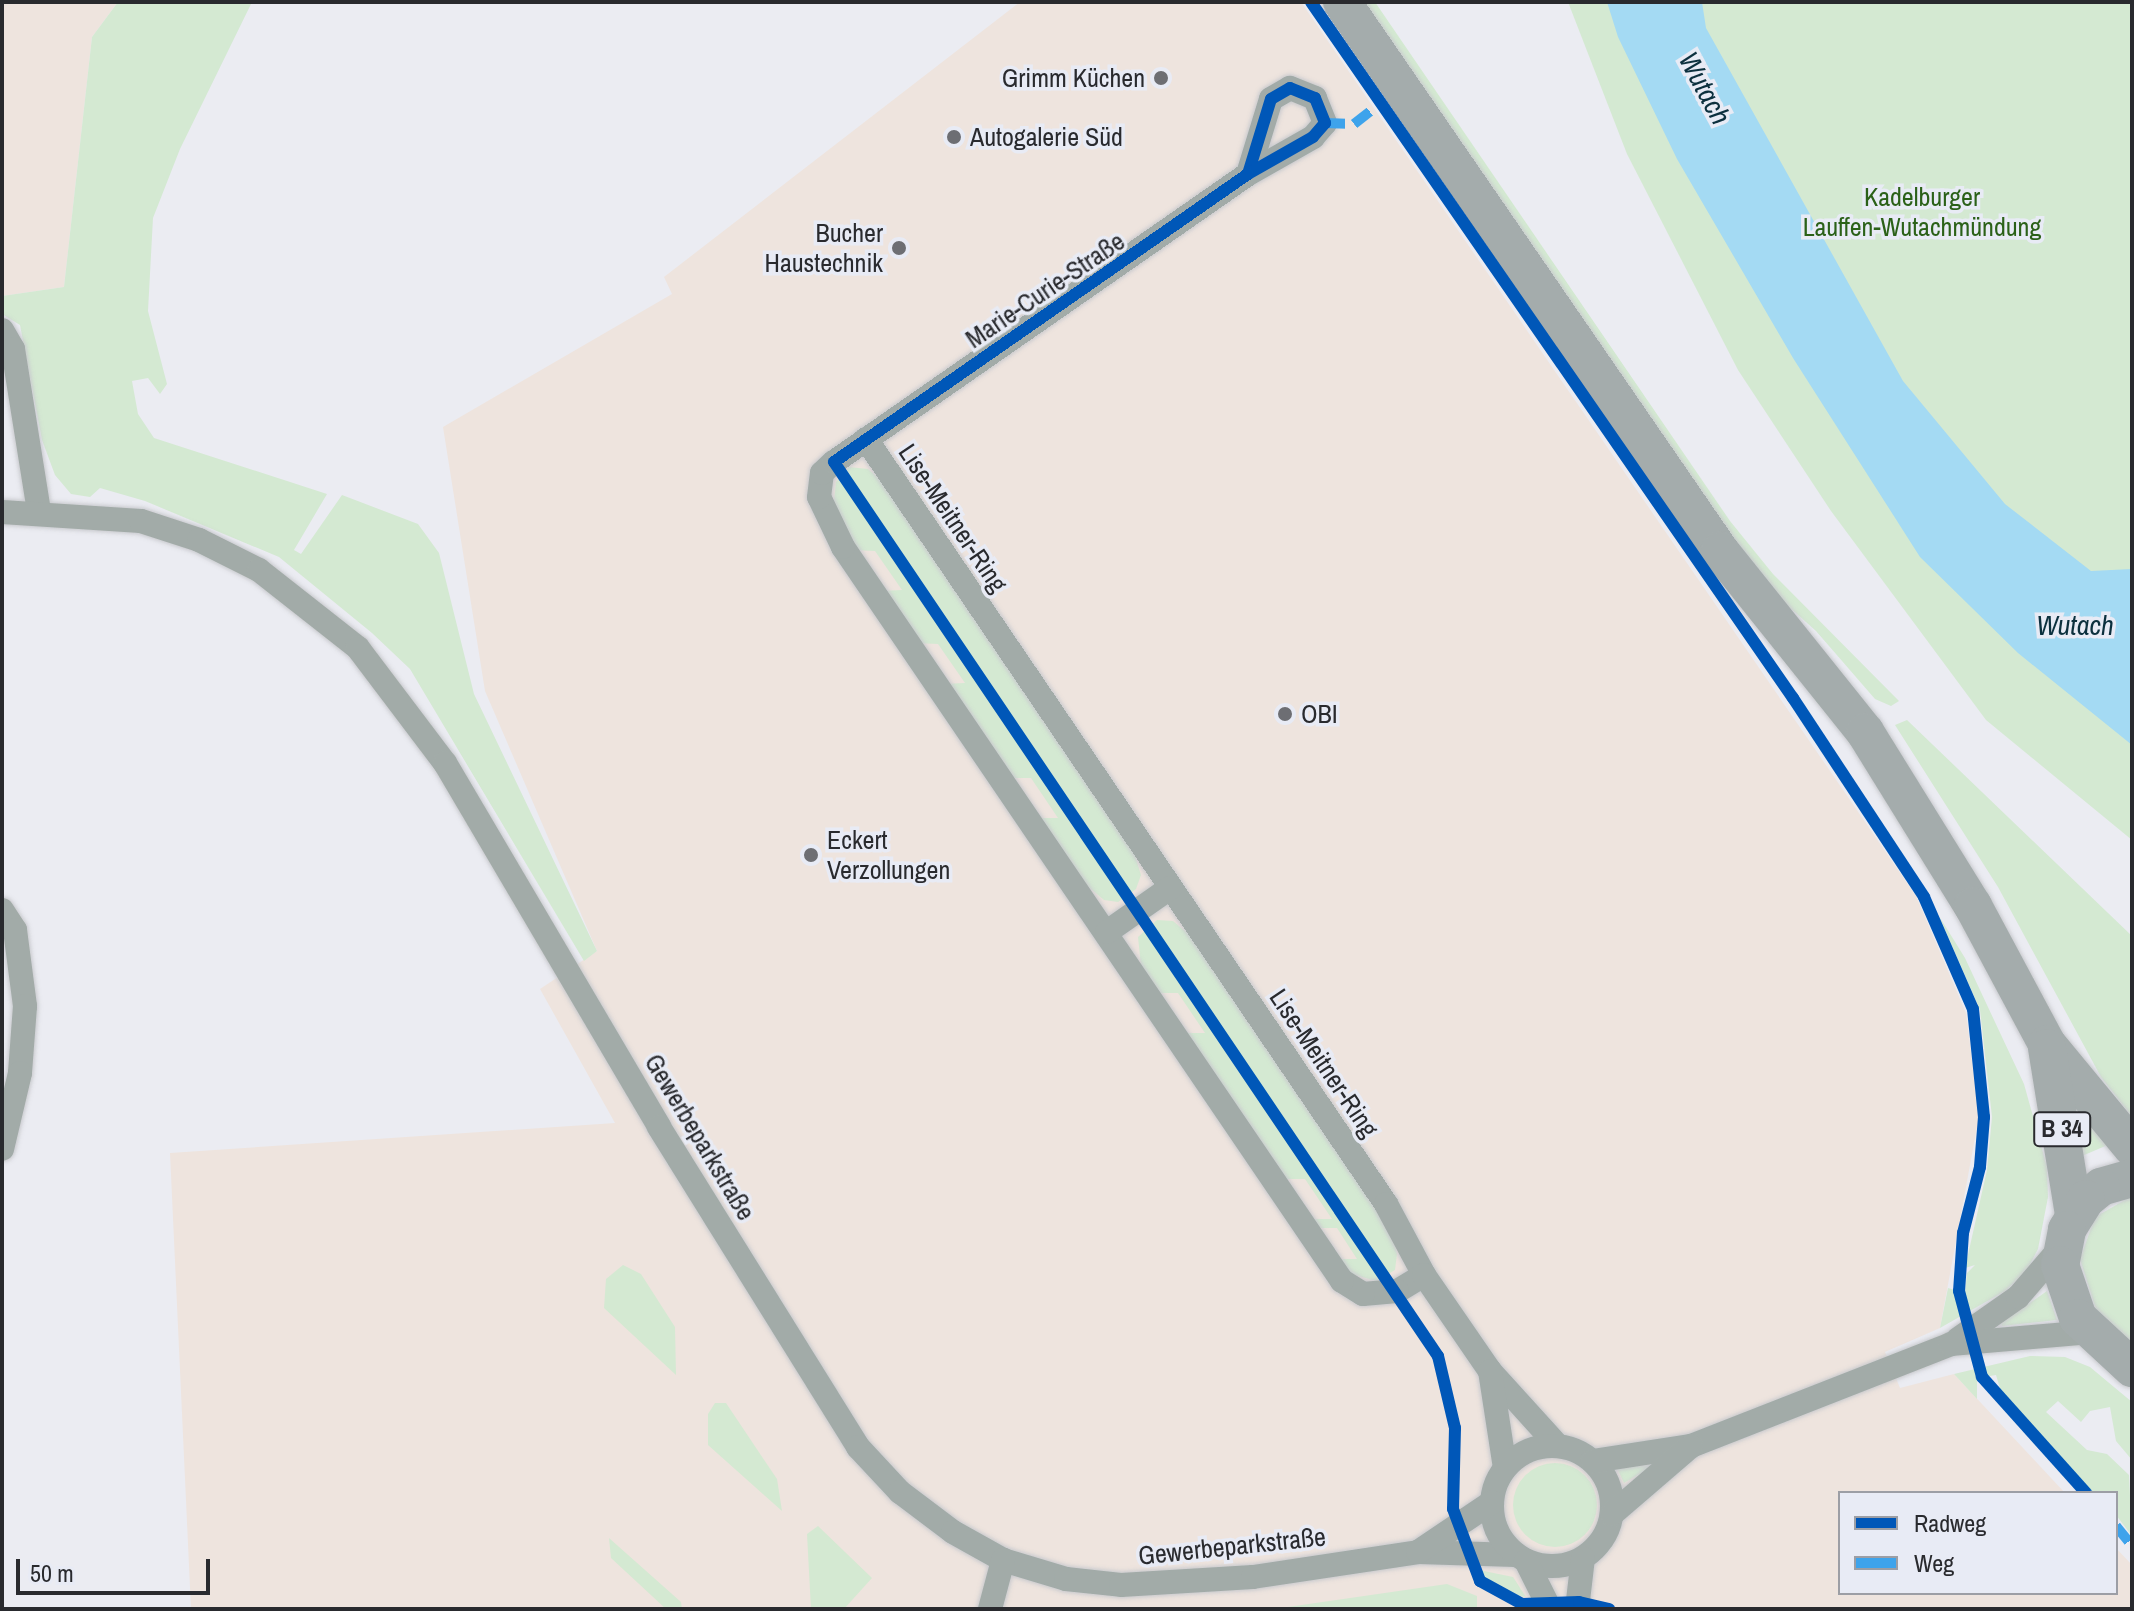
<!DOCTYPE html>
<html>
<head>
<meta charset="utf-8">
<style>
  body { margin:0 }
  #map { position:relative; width:2134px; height:1611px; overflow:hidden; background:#ebecf2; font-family:"Archivo Narrow",sans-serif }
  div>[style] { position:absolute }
  .commercial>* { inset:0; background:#eee4de }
  .green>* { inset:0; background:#d4e9d2 }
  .round { border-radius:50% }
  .water>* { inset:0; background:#a4daf3 }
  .roads { filter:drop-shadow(0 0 2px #c9cace) drop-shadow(0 0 2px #c9cace) }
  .minor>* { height:24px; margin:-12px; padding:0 12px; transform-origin:12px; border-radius:12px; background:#a2aba8 }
  .minor>.ring { margin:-12px; padding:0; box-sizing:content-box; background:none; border:24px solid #a2aba8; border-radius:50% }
  .primary>* { height:38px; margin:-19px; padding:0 19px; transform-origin:19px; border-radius:19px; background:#a4acac }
  .quiet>* { height:10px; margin-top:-5px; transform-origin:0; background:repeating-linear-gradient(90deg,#3ea3eb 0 20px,transparent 0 30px) }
  .cycleway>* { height:12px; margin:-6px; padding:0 6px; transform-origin:6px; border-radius:6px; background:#0057b8 }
  .dots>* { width:22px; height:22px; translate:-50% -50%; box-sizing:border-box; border:4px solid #e8ebf5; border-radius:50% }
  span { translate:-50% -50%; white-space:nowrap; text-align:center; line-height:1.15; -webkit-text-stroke:7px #e8ebf5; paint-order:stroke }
  .shield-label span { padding:2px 6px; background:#e8ebf5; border:2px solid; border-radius:6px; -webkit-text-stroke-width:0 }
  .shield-label { font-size:24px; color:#292a2e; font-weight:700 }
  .poi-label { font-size:26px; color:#292a2e }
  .right { translate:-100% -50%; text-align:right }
  .left { translate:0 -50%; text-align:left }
  .park-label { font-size:26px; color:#2b6118 }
  .street-label { font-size:26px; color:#292a2e }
  .water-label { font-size:28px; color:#0c303e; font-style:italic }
  .frame { position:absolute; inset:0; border:4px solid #292a2e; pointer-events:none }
  .legend { position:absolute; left:1838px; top:1491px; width:280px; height:104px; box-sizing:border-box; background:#e8ebf5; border:2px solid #9c9ea5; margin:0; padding:10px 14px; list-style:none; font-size:24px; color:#292a2e }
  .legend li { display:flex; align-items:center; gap:16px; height:40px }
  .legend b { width:40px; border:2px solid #9c9ea5 }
  .scale { position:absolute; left:16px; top:1559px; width:194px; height:36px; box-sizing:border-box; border:4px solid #292a2e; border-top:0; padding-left:10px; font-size:24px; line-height:28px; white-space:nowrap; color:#292a2e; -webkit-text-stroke:6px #e8ebf5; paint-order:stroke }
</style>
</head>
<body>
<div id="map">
  <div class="commercial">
    <div style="clip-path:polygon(2px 2px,118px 2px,92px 37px,64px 287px,2px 296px)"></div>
    <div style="clip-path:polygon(1020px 2px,1301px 2px,1916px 896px,1966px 1013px,1979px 1116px,1940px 1328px,1885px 1352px,1900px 1388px,1954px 1374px,2065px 1493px,1840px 1493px,1840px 1593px,2116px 1593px,2116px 1548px,2132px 1565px,2132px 1609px,191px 1609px,170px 1153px,615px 1123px,540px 989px,597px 951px,485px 691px,443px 427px,672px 294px,664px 277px)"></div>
  </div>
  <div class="green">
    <div style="clip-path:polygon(118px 2px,252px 2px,180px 149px,153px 218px,148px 311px,167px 384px,160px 394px,148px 378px,132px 381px,138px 414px,154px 438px,327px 494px,294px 550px,301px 554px,342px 495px,418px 524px,439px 553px,474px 694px,597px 951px,584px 961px,410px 669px,372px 633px,279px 557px,145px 501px,100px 488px,90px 497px,71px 494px,55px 475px,42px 440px,20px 325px,2px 314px,2px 296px,64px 287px,92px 37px)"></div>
    <div style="clip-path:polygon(1361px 2px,1375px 2px,1730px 521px,1773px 574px,1899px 701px,1891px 706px,1875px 699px,1816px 631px,1768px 588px)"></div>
    <div style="clip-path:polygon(1568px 2px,2132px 2px,2132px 840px,1986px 720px,1831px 511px,1738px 370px,1627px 154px)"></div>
    <div style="clip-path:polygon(849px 467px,868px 469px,887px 486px,1130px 840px,1141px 875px,1136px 889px,1118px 902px,1104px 900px,1077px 877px,1036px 818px,1058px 818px,1031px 778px,1008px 778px,943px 684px,965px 683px,938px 644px,916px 643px,881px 591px,902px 590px,875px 551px,853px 550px,834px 501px,836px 482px)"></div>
    <div style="clip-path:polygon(1907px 720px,2132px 936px,2132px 1117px,2101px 1077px,1998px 887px,1895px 725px)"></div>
    <div style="clip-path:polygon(1939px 916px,1965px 958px,2024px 1084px,2047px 1167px,2048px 1197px,2038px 1249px,2026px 1272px,2005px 1291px,1940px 1328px,1948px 1288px,1965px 1293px,1967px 1273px,1975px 1265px,1965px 1268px,1987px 1170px,1992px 1117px,1980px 1010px)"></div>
    <div style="clip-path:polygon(1157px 920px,1173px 921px,1199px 943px,1389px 1225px,1397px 1254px,1395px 1270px,1376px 1281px,1352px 1274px,1337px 1259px,1357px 1259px,1337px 1228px,1315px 1228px,1310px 1219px,1332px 1219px,1305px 1179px,1282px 1179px,1183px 1033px,1205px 1033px,1178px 993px,1155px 993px,1141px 966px,1138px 937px)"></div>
    <div style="clip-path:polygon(2070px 1091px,2110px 1144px,2082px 1156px)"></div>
    <div style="clip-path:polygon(2132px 1196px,2132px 1343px,2097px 1313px,2080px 1259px,2095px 1217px)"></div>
    <div style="clip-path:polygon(623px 1265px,641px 1274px,675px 1327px,676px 1375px,604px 1308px,606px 1279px)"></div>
    <div style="clip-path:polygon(2047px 1291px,2057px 1320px,2002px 1326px,2001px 1323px)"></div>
    <div style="clip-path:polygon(2030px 1356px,2065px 1357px,2090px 1367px,2132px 1402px,2132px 1460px,2116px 1441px,2110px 1407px,2090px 1411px,2081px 1422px,2058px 1401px,2046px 1412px,2087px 1450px,2107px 1454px,2129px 1475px,2132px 1536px,2116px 1515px,2116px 1493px,2094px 1493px,2002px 1395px,1996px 1375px,1977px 1378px,1977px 1399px,1954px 1374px)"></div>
    <div style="clip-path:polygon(715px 1403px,726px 1403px,777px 1479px,782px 1511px,708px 1445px,708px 1414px)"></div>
    <div class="round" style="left:1513px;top:1463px;width:84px;height:84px"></div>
    <div style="clip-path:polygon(1656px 1464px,1624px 1483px,1617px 1468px)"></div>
    <div style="clip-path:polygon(818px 1526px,872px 1578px,844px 1609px,811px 1609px,807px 1534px)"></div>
    <div style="clip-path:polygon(609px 1538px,681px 1602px,682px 1609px,666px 1609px,611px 1558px)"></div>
    <div style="clip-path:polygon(1479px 1570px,1513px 1577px,1526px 1597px,1493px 1591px,1482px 1583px)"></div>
    <div style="clip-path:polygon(1447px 1584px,1477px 1596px,1477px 1609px,1274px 1609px)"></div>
  </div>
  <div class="water">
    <div style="clip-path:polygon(1607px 2px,1702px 2px,1706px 28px,1903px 381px,2005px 504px,2091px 571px,2132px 569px,2132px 745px,2018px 653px,1920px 557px,1793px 358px,1677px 159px,1618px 37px)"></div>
  </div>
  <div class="roads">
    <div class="minor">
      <div style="left:2px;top:330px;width:22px;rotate:60deg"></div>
      <div style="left:13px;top:349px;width:164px;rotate:80.9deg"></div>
      <div style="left:866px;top:439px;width:925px;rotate:55.79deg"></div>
      <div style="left:1386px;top:1204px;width:81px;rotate:61.8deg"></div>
      <div style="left:1424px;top:1275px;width:31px;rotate:149deg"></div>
      <div style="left:1397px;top:1291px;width:34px;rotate:175deg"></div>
      <div style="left:1363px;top:1294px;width:25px;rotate:-148deg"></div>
      <div style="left:1342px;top:1281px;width:888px;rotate:-124.21deg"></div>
      <div style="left:843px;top:547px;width:55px;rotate:-115.6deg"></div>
      <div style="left:819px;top:497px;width:24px;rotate:-83deg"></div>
      <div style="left:822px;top:473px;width:16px;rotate:-43deg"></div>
      <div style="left:834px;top:462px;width:504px;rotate:-34.82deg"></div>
      <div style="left:1248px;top:174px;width:75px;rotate:-29.6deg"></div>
      <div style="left:1313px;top:137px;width:18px;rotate:-49deg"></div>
      <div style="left:1325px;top:123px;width:27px;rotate:-112deg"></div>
      <div style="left:1315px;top:98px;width:27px;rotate:-158deg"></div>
      <div style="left:1290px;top:88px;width:22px;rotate:150deg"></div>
      <div style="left:1271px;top:99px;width:78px;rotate:107deg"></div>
      <div style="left:2px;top:512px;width:139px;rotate:3.7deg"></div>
      <div style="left:141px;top:521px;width:61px;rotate:18.1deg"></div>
      <div style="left:199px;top:540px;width:67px;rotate:26.6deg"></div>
      <div style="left:259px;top:570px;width:126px;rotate:38.2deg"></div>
      <div style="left:358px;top:648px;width:144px;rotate:52.9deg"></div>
      <div style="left:445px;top:763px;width:422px;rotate:59.5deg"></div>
      <div style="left:659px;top:1127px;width:377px;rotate:58.1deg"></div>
      <div style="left:858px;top:1447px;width:62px;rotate:47deg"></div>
      <div style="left:900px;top:1492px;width:66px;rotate:37deg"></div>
      <div style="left:953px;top:1532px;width:57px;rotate:29.2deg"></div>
      <div style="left:1003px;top:1560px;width:66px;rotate:16.8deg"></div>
      <div style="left:1066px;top:1579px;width:55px;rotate:6.2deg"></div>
      <div style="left:1121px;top:1585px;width:132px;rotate:-3.5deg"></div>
      <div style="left:1253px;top:1577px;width:167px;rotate:-8.6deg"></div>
      <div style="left:1418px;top:1552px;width:98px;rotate:1.8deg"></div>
      <div style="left:2px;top:910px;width:24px;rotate:57deg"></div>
      <div style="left:15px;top:930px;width:77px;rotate:82.5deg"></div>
      <div style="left:25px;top:1006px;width:67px;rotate:94.3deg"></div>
      <div style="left:20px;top:1073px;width:78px;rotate:103.3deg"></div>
      <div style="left:1107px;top:932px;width:77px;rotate:-34.9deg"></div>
      <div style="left:1424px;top:1275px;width:116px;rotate:55.5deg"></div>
      <div style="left:1490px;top:1371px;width:100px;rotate:47.8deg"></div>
      <div style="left:1958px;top:1339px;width:73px;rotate:-35deg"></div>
      <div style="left:2018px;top:1297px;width:66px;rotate:-49.3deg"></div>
      <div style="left:1490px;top:1371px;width:98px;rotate:81.2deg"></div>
      <div class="ring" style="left:1492px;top:1446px;width:96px;height:96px"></div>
      <div style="left:1593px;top:1461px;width:99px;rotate:-8.7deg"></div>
      <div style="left:1691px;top:1446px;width:279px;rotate:-21.4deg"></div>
      <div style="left:1951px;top:1344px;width:140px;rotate:-4.9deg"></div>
      <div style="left:1612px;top:1514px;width:104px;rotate:-40.7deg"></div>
      <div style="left:1418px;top:1552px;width:89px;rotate:-34deg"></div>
      <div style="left:1526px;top:1561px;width:54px;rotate:63.4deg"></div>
      <div style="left:990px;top:1609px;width:51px;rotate:-75.1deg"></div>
      <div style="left:1577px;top:1609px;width:51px;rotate:-83.3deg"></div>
    </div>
    <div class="primary">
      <div style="left:1342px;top:2px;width:667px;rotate:55.45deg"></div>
      <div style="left:1720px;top:551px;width:232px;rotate:51.3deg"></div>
      <div style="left:1865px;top:732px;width:205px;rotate:58.2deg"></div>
      <div style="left:1973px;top:906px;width:157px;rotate:61.8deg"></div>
      <div style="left:2047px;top:1044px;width:134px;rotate:50.5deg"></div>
      <div style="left:2047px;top:1048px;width:169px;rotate:80.8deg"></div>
      <div style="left:2132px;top:1178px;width:32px;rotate:164deg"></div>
      <div style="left:2101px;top:1187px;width:19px;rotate:141deg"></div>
      <div style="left:2086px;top:1199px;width:36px;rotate:122deg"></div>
      <div style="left:2067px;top:1230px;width:36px;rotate:101deg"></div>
      <div style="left:2060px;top:1265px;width:56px;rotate:71.2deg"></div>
      <div style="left:2078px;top:1318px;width:74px;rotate:42.8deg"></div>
    </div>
  </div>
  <div class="quiet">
    <div style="left:1325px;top:123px;width:29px;rotate:2deg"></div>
    <div style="left:1354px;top:124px;width:33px;rotate:-38deg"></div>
    <div style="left:2116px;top:1526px;width:26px;rotate:51deg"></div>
  </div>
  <div class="cycleway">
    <div style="left:1311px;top:2px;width:847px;rotate:55.3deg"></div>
    <div style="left:1793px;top:698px;width:238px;rotate:56.6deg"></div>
    <div style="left:1924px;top:897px;width:122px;rotate:66.4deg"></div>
    <div style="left:1973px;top:1009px;width:109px;rotate:84.2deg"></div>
    <div style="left:1984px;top:1117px;width:50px;rotate:94.6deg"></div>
    <div style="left:1980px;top:1167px;width:68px;rotate:104.4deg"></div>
    <div style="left:1963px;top:1233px;width:58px;rotate:93.9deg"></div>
    <div style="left:1959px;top:1291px;width:89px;rotate:75deg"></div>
    <div style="left:1982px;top:1377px;width:156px;rotate:48.1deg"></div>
    <div style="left:1248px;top:174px;width:78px;rotate:-73deg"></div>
    <div style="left:1271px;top:99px;width:22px;rotate:-30deg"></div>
    <div style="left:1290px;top:88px;width:27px;rotate:22deg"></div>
    <div style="left:1315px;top:98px;width:27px;rotate:68deg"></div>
    <div style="left:1325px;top:123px;width:18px;rotate:131deg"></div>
    <div style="left:1313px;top:137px;width:75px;rotate:150.4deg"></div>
    <div style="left:1248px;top:174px;width:504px;rotate:145.18deg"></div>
    <div style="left:834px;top:462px;width:1079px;rotate:55.96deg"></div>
    <div style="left:1438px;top:1356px;width:74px;rotate:76.7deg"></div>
    <div style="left:1455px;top:1428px;width:81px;rotate:91.4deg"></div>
    <div style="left:1453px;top:1509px;width:77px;rotate:69.4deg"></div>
    <div style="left:1480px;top:1581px;width:48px;rotate:28.7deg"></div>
    <div style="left:1522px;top:1604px;width:57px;rotate:-2deg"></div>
    <div style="left:1579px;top:1602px;width:31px;rotate:13deg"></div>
  </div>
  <div class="dots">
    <div style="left:1161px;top:78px;background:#6d6e73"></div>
    <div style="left:954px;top:137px;background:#6d6e73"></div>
    <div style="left:899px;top:248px;background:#6d6e73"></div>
    <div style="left:1285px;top:714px;background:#6d6e73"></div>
    <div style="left:811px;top:855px;background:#6d6e73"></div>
  </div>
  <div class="shield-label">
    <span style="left:2062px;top:1129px">B 34</span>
  </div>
  <div class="poi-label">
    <span class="right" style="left:1145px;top:78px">Grimm Küchen</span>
    <span class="left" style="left:970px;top:137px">Autogalerie Süd</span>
    <span class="right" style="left:883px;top:248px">Bucher<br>Haustechnik</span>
    <span class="left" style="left:1301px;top:714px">OBI</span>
    <span class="left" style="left:827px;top:855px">Eckert<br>Verzollungen</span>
  </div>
  <div class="park-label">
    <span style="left:1922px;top:212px">Kadelburger<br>Lauffen-Wutachmündung</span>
  </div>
  <div class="street-label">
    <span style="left:1045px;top:290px;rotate:-34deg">Marie-Curie-Straße</span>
    <span style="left:953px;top:518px;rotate:56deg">Lise-Meitner-Ring</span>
    <span style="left:1324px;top:1063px;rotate:56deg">Lise-Meitner-Ring</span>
    <span style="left:700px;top:1137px;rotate:59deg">Gewerbeparkstraße</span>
    <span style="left:1232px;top:1546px;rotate:-6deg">Gewerbeparkstraße</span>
  </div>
  <div class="water-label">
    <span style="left:1705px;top:88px;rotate:62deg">Wutach</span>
    <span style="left:2075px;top:625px">Wutach</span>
  </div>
  <div class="frame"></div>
  <ul class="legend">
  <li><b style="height:10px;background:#0057b8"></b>Radweg</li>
  <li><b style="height:10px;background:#3ea3eb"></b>Weg</li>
  </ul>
  <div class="scale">50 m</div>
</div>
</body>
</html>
